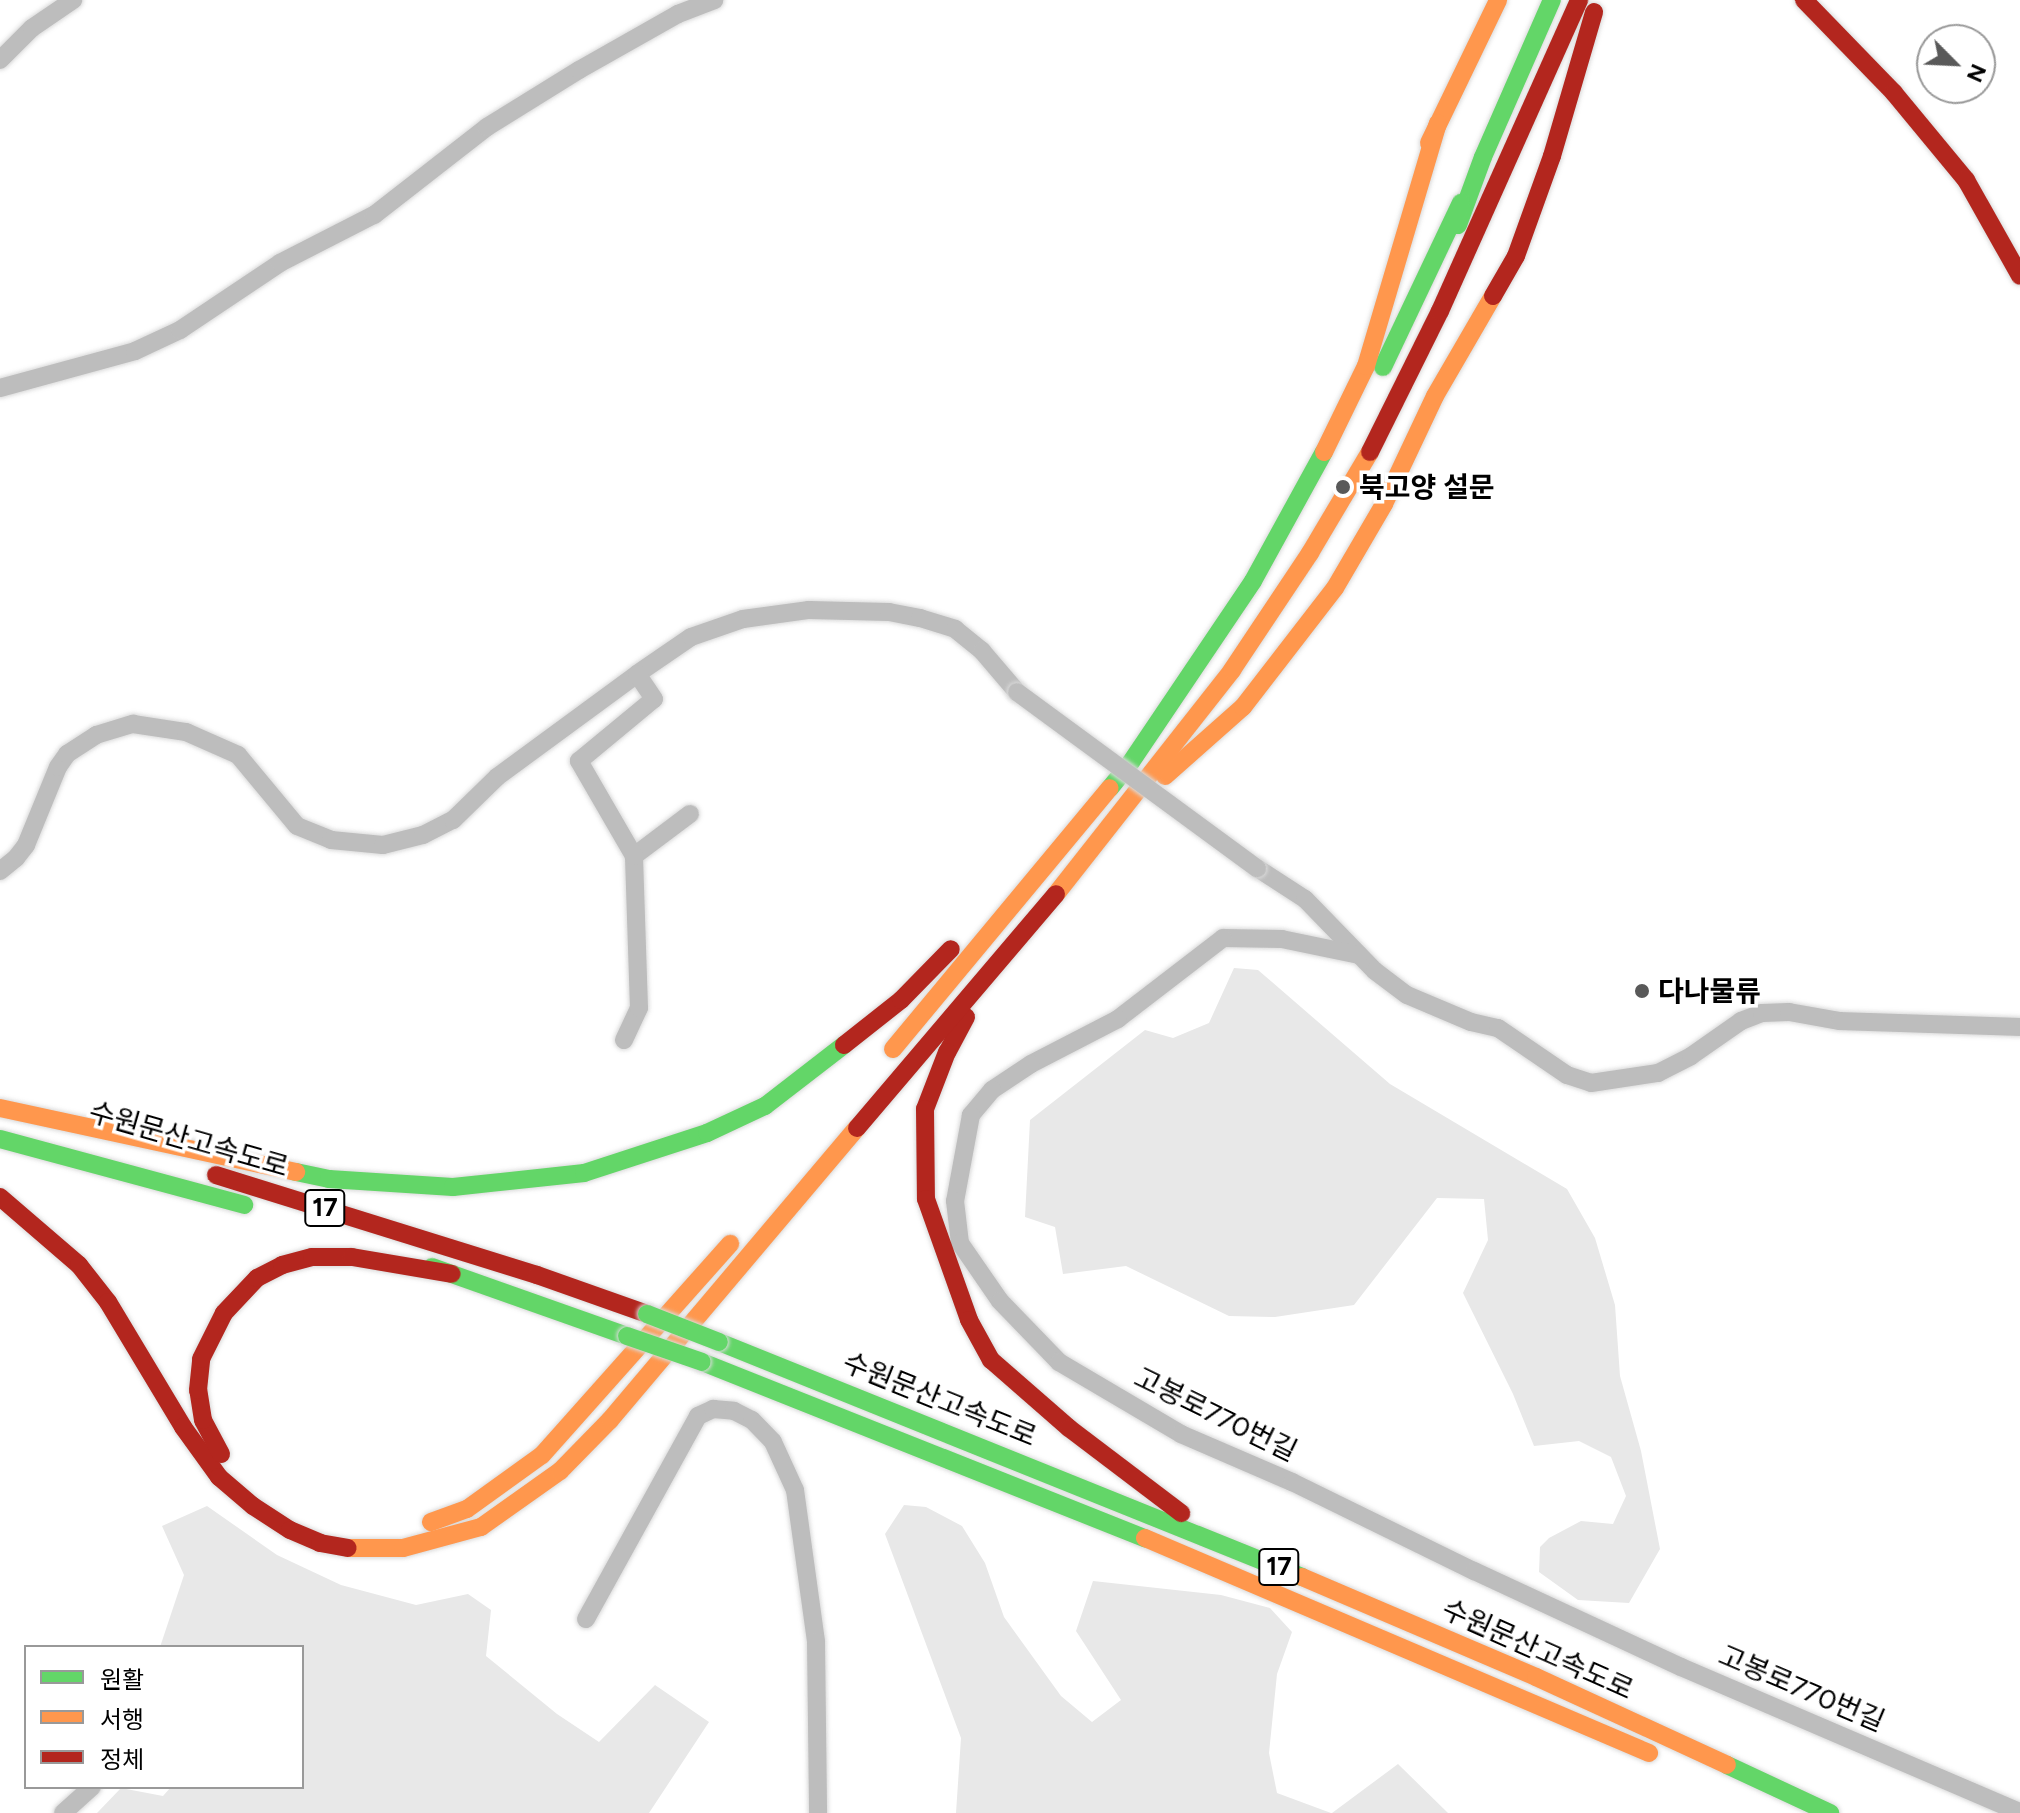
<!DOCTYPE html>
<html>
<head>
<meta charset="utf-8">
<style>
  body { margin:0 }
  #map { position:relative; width:2020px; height:1813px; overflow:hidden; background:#fff; font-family:Figtree,"Noto Sans KR",sans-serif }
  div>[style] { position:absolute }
  .green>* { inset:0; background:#e8e8e8 }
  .roads { filter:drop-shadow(0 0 2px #dbdbdb) drop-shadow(0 0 2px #dbdbdb) }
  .street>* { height:18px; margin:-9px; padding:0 9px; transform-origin:9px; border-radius:9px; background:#bdbdbd }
  .fast>* { height:18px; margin:-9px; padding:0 9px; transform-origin:9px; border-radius:9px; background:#63d668 }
  .slow>* { height:18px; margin:-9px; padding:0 9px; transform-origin:9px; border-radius:9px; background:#ff974d }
  .jam>* { height:18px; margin:-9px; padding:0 9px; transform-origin:9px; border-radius:9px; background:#b3261e }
  .bridges { filter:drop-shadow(0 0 2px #dbdbdb) drop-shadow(0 0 2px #dbdbdb) }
  .street-bridge>* { height:18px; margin:-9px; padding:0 9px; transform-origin:9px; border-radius:9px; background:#bdbdbd }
  .fast-bridge>* { height:18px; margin:-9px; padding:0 9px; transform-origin:9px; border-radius:9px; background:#63d668 }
  .dots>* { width:22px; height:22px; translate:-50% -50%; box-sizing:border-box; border:4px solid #fff; border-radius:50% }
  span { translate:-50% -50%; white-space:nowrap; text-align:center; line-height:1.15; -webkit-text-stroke:7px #fff; paint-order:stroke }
  .shield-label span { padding:2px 6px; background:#fff; border:2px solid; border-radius:6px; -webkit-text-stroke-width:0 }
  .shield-label { font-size:26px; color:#000; font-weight:700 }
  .poi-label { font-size:28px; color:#000; font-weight:700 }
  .left { translate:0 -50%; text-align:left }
  .street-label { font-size:28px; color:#000 }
  .legend { position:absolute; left:24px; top:1645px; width:280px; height:144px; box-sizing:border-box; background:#fff; border:2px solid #999; margin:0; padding:10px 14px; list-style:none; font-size:24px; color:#000 }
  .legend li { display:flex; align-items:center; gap:16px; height:40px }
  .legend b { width:40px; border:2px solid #999 }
  .north { position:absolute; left:1916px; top:24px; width:80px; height:80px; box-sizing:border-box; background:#fff; border:2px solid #999; border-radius:50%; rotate:114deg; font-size:22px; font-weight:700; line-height:32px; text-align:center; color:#000 }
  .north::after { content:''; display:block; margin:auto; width:28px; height:36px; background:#595959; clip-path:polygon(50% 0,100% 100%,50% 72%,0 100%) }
</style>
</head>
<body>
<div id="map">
  <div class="green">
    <div style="clip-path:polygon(1234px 968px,1258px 970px,1390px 1084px,1567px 1189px,1595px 1238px,1615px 1305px,1620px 1376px,1641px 1451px,1660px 1549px,1629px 1603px,1578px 1600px,1539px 1572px,1540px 1547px,1549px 1538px,1581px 1521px,1613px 1524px,1626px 1496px,1611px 1457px,1579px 1441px,1534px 1446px,1513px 1394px,1463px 1293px,1488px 1240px,1484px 1199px,1437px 1198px,1354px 1305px,1275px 1317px,1229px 1316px,1126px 1266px,1063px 1274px,1055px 1227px,1025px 1217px,1030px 1120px,1145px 1030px,1173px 1038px,1209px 1023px)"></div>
    <div style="clip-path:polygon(904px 1505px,926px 1507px,962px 1526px,985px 1563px,1004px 1617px,1061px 1696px,1092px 1722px,1121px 1700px,1076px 1631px,1093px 1581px,1221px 1595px,1270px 1608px,1292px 1632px,1277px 1674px,1269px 1753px,1277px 1793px,1331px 1813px,956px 1813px,961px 1738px,885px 1534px)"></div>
    <div style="clip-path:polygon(207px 1506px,277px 1555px,341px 1585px,416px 1605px,468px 1594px,491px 1610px,486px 1656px,557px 1714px,599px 1742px,655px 1685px,709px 1722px,649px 1813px,97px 1813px,121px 1788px,163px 1796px,171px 1787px,302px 1787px,302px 1647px,160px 1647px,184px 1575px,162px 1526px)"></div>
    <div style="clip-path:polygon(1398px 1764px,1448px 1813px,1332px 1813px)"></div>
  </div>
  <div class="roads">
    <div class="street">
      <div style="left:0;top:60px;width:45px;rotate:-45deg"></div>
      <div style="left:32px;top:28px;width:50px;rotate:-34.3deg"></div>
      <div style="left:0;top:388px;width:140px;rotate:-15.3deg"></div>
      <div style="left:135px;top:351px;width:50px;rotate:-25deg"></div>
      <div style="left:180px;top:330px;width:120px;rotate:-33.8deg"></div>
      <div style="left:280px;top:263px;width:106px;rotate:-27.1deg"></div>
      <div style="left:374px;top:215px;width:143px;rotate:-37.9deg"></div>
      <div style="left:487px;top:127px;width:108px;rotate:-31.8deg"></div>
      <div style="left:579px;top:70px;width:114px;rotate:-29.5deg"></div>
      <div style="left:678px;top:14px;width:39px;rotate:-21deg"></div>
      <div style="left:634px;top:856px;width:70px;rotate:-36.9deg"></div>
      <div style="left:1257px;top:868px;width:57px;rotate:32.9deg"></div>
      <div style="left:1305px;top:899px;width:100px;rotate:45.8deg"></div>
      <div style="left:1375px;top:971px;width:40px;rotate:37deg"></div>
      <div style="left:1407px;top:995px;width:69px;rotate:22.9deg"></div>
      <div style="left:1471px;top:1022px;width:28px;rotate:13deg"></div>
      <div style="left:1498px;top:1028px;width:83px;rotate:34.3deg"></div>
      <div style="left:1567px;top:1075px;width:25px;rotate:18deg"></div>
      <div style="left:1591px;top:1083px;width:68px;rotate:-8.5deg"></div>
      <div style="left:1658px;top:1073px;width:37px;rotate:-27deg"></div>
      <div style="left:1691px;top:1056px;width:61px;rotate:-35deg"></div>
      <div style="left:1741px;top:1021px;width:22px;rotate:-21deg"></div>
      <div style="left:1762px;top:1013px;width:27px;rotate:-2deg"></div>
      <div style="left:1789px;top:1012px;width:52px;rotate:10deg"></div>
      <div style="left:1840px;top:1021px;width:180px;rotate:1.9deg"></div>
      <div style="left:0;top:871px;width:21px;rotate:-39deg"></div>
      <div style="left:16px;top:858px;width:16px;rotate:-52deg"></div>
      <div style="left:26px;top:845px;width:84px;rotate:-67.7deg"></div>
      <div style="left:58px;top:767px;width:16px;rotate:-55deg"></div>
      <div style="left:67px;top:754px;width:35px;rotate:-33deg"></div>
      <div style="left:96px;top:735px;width:39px;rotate:-17deg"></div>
      <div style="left:133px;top:724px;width:54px;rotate:8.6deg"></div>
      <div style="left:186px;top:732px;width:57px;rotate:23.9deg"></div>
      <div style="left:238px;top:755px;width:92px;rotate:50.3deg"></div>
      <div style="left:297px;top:826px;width:37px;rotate:22deg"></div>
      <div style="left:331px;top:840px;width:52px;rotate:5.5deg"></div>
      <div style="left:383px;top:845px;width:41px;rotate:-14deg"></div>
      <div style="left:423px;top:835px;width:34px;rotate:-27deg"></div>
      <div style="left:453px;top:820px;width:62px;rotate:-44.3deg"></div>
      <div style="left:497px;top:777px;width:174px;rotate:-36.3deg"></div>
      <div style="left:637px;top:674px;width:65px;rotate:-34.4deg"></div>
      <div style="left:691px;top:637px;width:55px;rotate:-19.1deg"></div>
      <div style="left:743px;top:619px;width:67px;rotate:-7.8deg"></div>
      <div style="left:809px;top:610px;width:80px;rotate:1.4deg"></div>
      <div style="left:889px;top:612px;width:32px;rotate:11deg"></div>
      <div style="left:920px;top:618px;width:37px;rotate:17deg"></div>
      <div style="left:955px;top:629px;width:35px;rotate:39deg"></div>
      <div style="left:982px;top:651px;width:54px;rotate:49.5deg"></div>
      <div style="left:1359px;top:955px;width:79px;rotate:-168.3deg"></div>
      <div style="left:1282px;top:939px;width:59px;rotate:-179deg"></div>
      <div style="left:1223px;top:938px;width:133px;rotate:142.4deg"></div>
      <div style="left:1118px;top:1019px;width:98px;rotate:152.7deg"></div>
      <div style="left:1031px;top:1064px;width:47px;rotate:146.3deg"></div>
      <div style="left:992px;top:1090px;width:33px;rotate:130deg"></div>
      <div style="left:971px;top:1115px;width:87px;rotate:100.5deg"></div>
      <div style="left:955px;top:1201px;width:42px;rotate:83.2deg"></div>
      <div style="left:960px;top:1243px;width:70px;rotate:55.4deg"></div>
      <div style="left:1000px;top:1301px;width:85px;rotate:46deg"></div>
      <div style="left:1059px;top:1362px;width:142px;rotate:30.5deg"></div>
      <div style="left:1181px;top:1434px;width:121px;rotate:23.4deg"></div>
      <div style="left:1292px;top:1482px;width:203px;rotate:26.1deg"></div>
      <div style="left:1474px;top:1571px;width:228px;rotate:24.9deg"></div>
      <div style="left:1681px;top:1667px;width:369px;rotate:23.2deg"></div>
      <div style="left:624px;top:1040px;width:35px;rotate:-65deg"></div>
      <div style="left:639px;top:1008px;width:152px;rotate:-91.9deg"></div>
      <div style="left:634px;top:856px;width:110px;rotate:-120.1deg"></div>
      <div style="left:579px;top:761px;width:97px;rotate:-39.6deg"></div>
      <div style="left:654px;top:699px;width:30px;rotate:-124deg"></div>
      <div style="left:586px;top:1619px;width:232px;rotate:-61.1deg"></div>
      <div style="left:698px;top:1416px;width:17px;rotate:-25deg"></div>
      <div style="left:713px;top:1409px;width:21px;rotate:5deg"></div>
      <div style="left:734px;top:1411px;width:20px;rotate:27deg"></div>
      <div style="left:752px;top:1420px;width:30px;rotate:46deg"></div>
      <div style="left:773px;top:1442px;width:53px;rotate:65.4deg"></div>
      <div style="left:795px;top:1490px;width:153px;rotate:82.1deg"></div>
      <div style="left:816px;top:1642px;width:171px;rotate:89.3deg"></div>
      <div style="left:63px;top:1813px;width:39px;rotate:-42deg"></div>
    </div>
    <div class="fast">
      <div style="left:1458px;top:225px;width:72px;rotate:-69.8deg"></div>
      <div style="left:1483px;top:157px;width:171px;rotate:-66.3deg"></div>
      <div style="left:1383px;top:367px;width:182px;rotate:-64.6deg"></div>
      <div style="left:1110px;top:788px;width:33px;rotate:-51deg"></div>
      <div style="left:1131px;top:762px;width:218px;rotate:-56deg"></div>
      <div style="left:1253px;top:581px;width:147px;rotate:-61.2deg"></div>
      <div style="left:0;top:1139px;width:253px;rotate:15.1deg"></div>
      <div style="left:296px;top:1172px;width:34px;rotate:12deg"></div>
      <div style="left:329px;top:1179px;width:124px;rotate:3.7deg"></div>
      <div style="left:453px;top:1187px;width:132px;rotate:-6.1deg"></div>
      <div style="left:584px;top:1173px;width:129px;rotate:-18deg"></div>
      <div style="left:707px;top:1133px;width:64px;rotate:-25deg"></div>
      <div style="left:765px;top:1106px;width:100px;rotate:-37.7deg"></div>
      <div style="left:432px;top:1267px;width:207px;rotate:19.5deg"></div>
      <div style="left:719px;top:1342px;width:629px;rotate:21.95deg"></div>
      <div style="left:702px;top:1362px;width:477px;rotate:21.7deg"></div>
      <div style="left:1727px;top:1765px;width:114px;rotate:25deg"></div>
    </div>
    <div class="slow">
      <div style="left:1429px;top:143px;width:159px;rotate:-64.2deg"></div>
      <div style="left:1324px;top:452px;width:96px;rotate:-64deg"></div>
      <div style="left:1366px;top:366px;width:253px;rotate:-73.5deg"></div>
      <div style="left:1165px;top:776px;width:104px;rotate:-41.5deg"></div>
      <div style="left:1243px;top:707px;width:150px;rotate:-52.3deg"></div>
      <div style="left:1335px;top:588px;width:97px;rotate:-59.7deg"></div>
      <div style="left:1384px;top:504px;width:119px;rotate:-64.7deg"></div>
      <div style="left:1435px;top:396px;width:116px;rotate:-59.9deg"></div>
      <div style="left:1056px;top:894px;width:285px;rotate:-51.8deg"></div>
      <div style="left:1232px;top:670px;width:141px;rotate:-56.3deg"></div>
      <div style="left:1310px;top:553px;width:117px;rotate:-59.3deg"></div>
      <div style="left:893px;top:1049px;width:339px;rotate:-50.3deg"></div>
      <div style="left:0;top:1108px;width:303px;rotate:12.2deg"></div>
      <div style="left:431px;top:1522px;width:38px;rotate:-20deg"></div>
      <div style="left:467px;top:1509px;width:92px;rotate:-35.8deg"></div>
      <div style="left:542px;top:1455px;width:283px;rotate:-48.3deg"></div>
      <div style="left:1145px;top:1538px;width:548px;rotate:23.1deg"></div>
      <div style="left:348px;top:1548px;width:55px"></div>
      <div style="left:403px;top:1548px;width:81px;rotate:-15.1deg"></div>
      <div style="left:481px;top:1527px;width:97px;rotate:-35.3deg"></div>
      <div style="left:560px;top:1471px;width:71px;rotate:-45.6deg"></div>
      <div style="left:610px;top:1420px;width:382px;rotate:-49.8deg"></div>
      <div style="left:1302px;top:1577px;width:254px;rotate:23.1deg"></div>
      <div style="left:1536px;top:1677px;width:210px;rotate:24.7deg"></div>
    </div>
    <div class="jam">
      <div style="left:1804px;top:0;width:129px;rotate:45.9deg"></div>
      <div style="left:1894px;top:93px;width:113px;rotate:50.4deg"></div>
      <div style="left:1966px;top:180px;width:110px;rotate:60.6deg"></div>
      <div style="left:1493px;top:296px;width:46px;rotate:-60.1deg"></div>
      <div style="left:1516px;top:256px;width:106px;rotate:-70.2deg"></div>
      <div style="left:1552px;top:156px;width:150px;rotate:-73.7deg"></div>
      <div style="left:1370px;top:452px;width:157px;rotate:-63.6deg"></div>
      <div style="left:1440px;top:311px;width:341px;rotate:-65.9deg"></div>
      <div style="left:966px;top:1017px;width:40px;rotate:118deg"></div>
      <div style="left:947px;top:1052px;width:61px;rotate:111.1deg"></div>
      <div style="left:925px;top:1109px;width:90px;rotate:89.4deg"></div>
      <div style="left:926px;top:1199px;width:128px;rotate:70.4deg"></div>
      <div style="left:969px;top:1320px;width:46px;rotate:61.2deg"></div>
      <div style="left:991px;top:1360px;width:103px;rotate:41.1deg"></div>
      <div style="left:1069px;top:1428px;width:141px;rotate:37.2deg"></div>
      <div style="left:844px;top:1045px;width:73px;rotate:-38.3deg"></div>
      <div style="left:901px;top:1000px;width:71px;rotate:-45.6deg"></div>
      <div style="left:857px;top:1128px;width:307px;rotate:-49.6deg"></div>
      <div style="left:216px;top:1175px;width:336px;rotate:17.3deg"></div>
      <div style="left:537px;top:1275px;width:117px;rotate:19.5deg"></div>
      <div style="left:0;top:1197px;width:104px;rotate:40.7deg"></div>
      <div style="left:79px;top:1265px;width:47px;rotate:51.9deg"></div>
      <div style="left:108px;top:1302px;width:146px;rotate:59deg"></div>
      <div style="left:183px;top:1427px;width:62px;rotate:54.2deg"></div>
      <div style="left:219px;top:1477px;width:45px;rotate:40.5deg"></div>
      <div style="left:253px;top:1506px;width:44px;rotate:33deg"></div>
      <div style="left:290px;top:1530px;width:33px;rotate:23deg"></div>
      <div style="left:320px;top:1543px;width:28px;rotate:10deg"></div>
      <div style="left:221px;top:1454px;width:38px;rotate:-118deg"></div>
      <div style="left:203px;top:1420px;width:30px;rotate:-99deg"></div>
      <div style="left:198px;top:1390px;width:31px;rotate:-84deg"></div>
      <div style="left:201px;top:1359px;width:51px;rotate:-63.4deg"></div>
      <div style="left:224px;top:1313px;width:48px;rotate:-46.7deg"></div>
      <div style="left:257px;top:1278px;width:28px;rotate:-27deg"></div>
      <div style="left:282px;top:1265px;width:31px;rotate:-15deg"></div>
      <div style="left:312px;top:1257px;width:40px"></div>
      <div style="left:352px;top:1257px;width:101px;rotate:9.6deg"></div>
    </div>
  </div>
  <div class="bridges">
    <div class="street-bridge">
      <div style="left:1017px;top:692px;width:298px;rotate:36.3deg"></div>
    </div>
    <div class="fast-bridge">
      <div style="left:647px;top:1314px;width:77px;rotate:21.3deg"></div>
      <div style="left:627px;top:1336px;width:79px;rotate:19.1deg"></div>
    </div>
  </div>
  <div class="dots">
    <div style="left:1343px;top:487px;background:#595959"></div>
    <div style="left:1642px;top:991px;background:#595959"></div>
  </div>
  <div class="shield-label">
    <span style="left:325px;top:1208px">17</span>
    <span style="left:1279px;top:1567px">17</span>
  </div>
  <div class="poi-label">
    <span class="left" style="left:1359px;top:487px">북고양 설문</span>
    <span class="left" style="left:1658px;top:991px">다나물류</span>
  </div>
  <div class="street-label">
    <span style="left:189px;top:1139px;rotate:16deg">수원문산고속도로</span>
    <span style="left:940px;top:1399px;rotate:22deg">수원문산고속도로</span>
    <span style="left:1216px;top:1414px;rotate:26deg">고봉로770번길</span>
    <span style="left:1538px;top:1649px;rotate:24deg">수원문산고속도로</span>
    <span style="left:1802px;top:1688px;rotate:23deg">고봉로770번길</span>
  </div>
  <ul class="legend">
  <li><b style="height:10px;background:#63d668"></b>원활</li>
  <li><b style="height:10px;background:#ff974d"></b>서행</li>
  <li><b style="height:10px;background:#b3261e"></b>정체</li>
  </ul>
  <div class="north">N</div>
</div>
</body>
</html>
